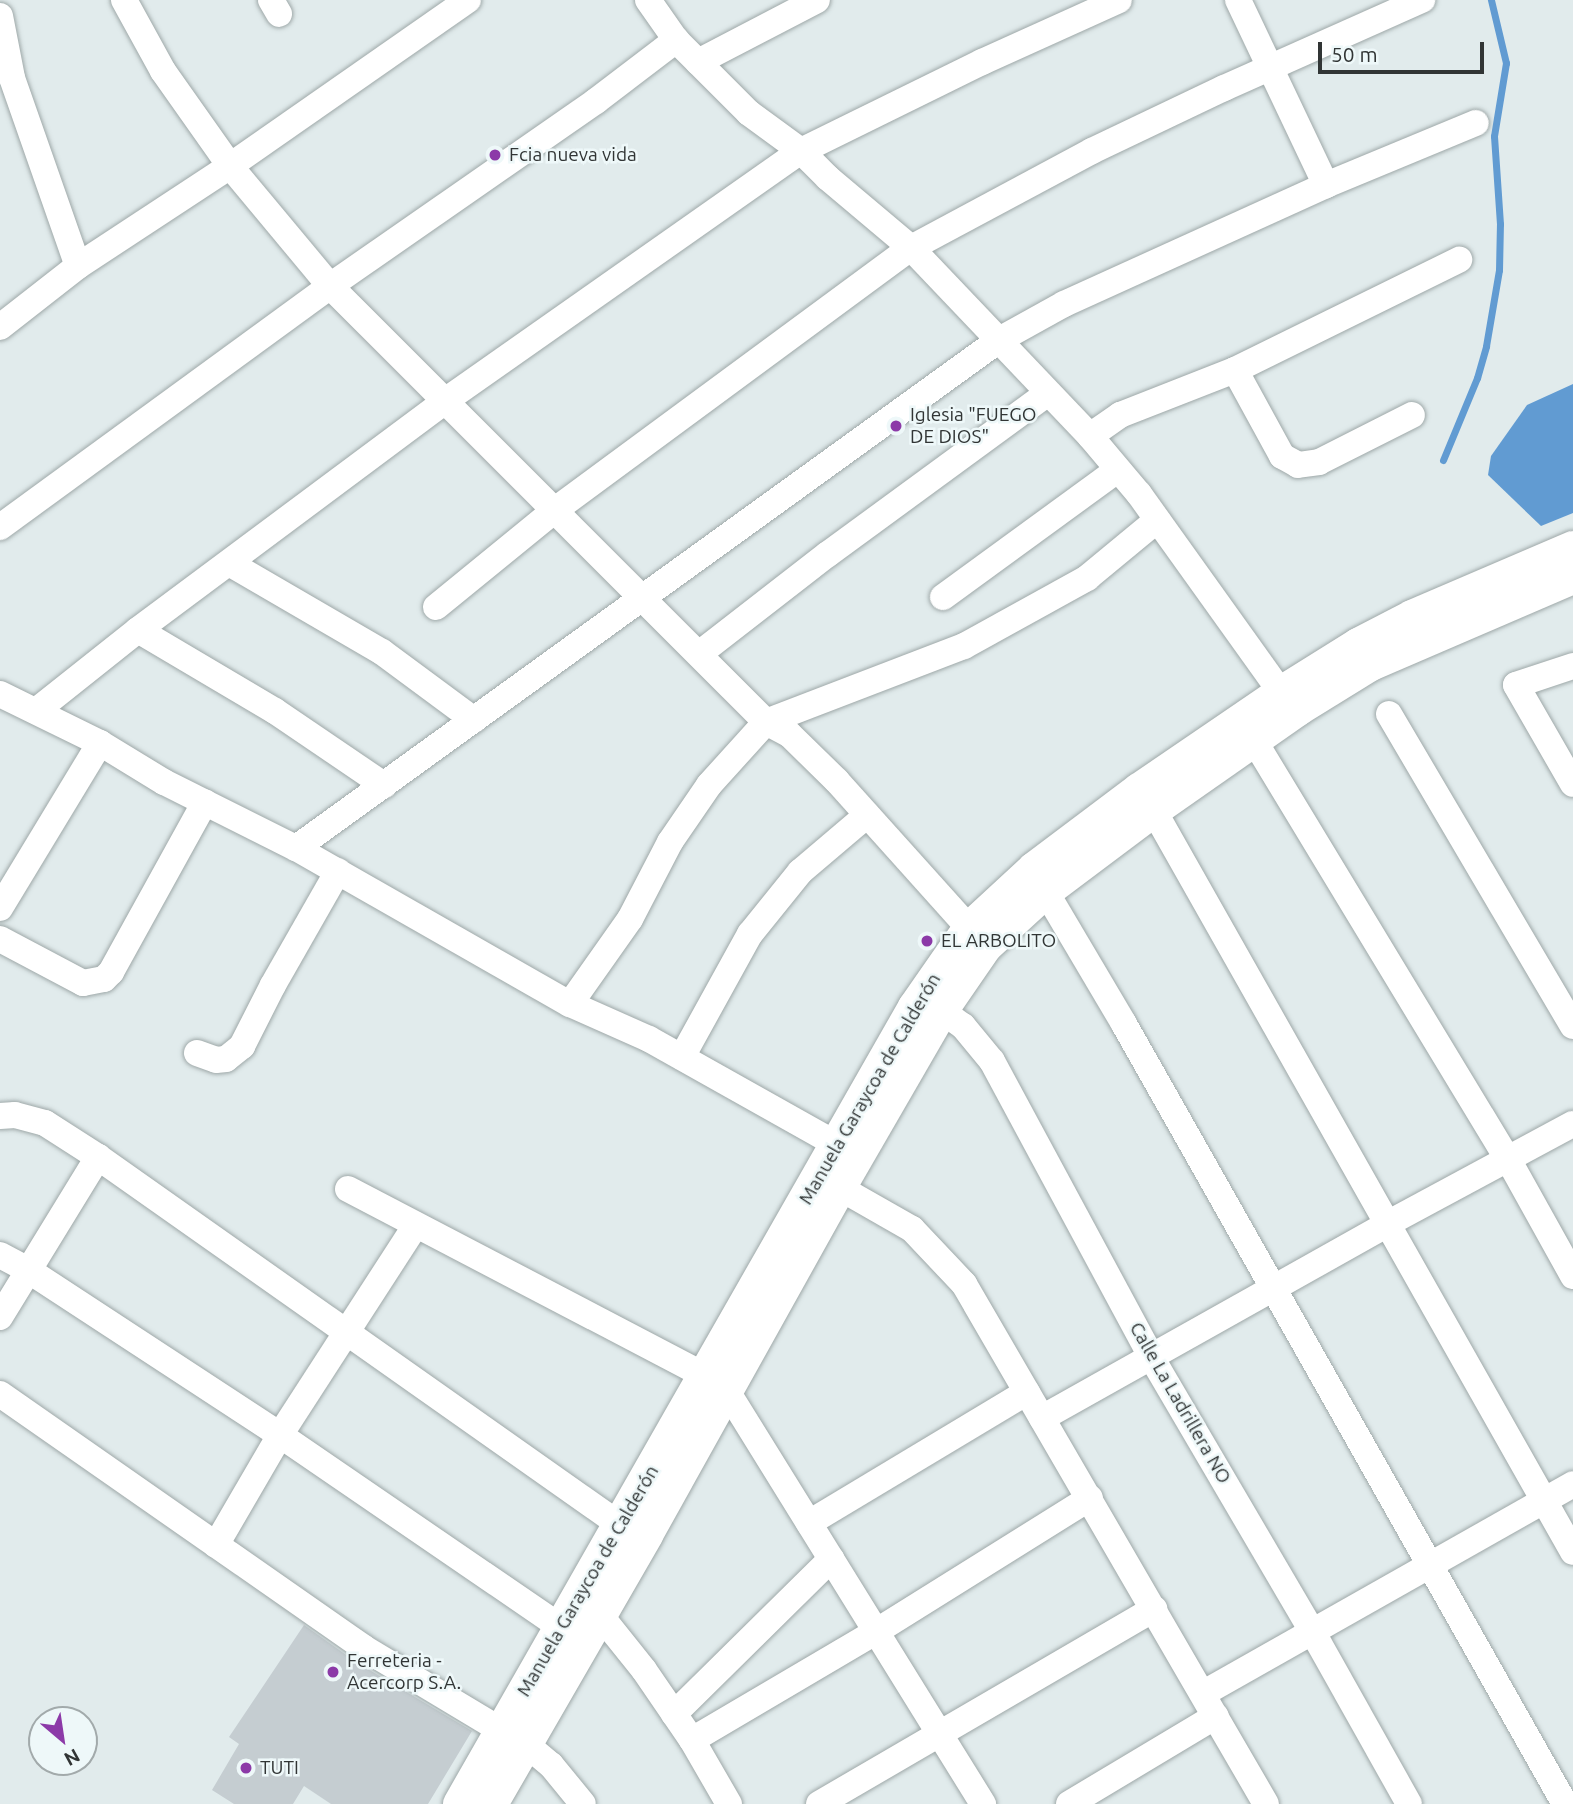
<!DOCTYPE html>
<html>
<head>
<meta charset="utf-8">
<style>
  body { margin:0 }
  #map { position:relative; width:1573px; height:1804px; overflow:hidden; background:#e1ebec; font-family:Ubuntu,sans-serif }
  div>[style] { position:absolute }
  .water>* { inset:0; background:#619bd2 }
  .stream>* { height:7px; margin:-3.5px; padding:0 3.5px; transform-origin:3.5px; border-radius:3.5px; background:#619bd2 }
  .building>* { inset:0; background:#c5cdd1 }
  .roads { filter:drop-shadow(0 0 2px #9ea8a8) drop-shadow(0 0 2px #9ea8a8) }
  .minor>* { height:26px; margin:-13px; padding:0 13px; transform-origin:13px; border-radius:13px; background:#fff }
  .tertiary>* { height:32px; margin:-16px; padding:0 16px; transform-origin:16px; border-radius:16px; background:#fff }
  .dots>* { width:19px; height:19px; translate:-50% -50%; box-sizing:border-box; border:4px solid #eef8f9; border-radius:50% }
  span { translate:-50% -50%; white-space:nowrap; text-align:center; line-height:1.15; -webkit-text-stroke:5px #eef8f9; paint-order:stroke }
  .poi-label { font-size:19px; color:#313535 }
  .left { translate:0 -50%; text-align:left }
  .street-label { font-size:19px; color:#313535 }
  .north { position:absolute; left:28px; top:1706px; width:70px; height:70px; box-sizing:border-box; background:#eef8f9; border:2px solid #a2aaab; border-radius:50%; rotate:151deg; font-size:19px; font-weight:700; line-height:28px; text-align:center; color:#313535 }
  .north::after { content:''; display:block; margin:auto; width:24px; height:32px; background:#8c3aa8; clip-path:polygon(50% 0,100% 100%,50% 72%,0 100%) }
  .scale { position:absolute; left:1318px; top:42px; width:166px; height:32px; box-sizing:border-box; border:4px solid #313535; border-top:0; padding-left:9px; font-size:21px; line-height:24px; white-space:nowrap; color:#313535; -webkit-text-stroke:5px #eef8f9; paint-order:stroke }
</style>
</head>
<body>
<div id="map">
  <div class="water">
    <div style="clip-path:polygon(1573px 384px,1573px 513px,1541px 526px,1488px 475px,1491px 456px,1527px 405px)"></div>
  </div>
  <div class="stream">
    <div style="left:1443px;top:460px;width:89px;rotate:-67.5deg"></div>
    <div style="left:1477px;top:378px;width:33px;rotate:-74deg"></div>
    <div style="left:1486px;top:346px;width:77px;rotate:-80.3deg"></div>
    <div style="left:1499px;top:270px;width:46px;rotate:-88.8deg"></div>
    <div style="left:1500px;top:224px;width:88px;rotate:-93.9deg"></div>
    <div style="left:1494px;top:136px;width:74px;rotate:-80.7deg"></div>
    <div style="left:1506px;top:63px;width:65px;rotate:-103.4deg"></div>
  </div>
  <div class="building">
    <div style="clip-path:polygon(304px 1625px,356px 1662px,472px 1731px,428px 1804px,331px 1804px,304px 1786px,293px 1804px,234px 1804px,212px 1790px,239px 1744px,229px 1737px)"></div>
  </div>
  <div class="roads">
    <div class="minor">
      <div style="left:124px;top:0;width:81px;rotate:61.2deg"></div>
      <div style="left:163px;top:71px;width:116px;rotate:54.8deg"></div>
      <div style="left:230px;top:166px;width:156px;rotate:50.2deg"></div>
      <div style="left:330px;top:286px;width:617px;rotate:45deg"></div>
      <div style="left:766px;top:722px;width:26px;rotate:28deg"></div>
      <div style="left:789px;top:734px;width:67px;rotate:44.4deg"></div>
      <div style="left:837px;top:781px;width:198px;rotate:48.1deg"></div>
      <div style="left:271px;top:0;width:16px;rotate:60deg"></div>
      <div style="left:648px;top:0;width:49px;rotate:55deg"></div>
      <div style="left:676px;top:40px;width:103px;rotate:45deg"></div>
      <div style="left:749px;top:113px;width:64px;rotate:36.2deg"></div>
      <div style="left:801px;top:151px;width:38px;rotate:45deg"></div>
      <div style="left:828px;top:178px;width:109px;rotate:40.1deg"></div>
      <div style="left:911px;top:248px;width:260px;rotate:46.4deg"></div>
      <div style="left:1090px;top:436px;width:76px;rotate:49.8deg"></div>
      <div style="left:1139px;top:494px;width:244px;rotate:54.4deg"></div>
      <div style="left:1238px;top:0;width:205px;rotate:64.6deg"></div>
      <div style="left:0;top:16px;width:63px;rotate:79deg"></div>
      <div style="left:12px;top:78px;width:199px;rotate:70.7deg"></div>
      <div style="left:698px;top:62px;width:134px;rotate:-27.5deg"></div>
      <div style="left:0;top:327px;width:99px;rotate:-38deg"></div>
      <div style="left:78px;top:266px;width:182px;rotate:-33.3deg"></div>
      <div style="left:230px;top:166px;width:290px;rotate:-34.9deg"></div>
      <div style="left:1235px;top:370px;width:98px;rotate:61.3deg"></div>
      <div style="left:1282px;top:456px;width:18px;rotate:29deg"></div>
      <div style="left:1298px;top:465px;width:21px;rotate:-8deg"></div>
      <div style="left:1319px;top:462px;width:104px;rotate:-26.8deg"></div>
      <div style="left:1090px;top:436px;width:37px;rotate:-35deg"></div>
      <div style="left:1120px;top:415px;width:123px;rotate:-21.4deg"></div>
      <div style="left:1235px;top:370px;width:250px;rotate:-26.2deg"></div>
      <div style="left:0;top:527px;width:409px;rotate:-36.1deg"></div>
      <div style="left:330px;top:286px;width:324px;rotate:-34.8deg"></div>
      <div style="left:596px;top:101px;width:101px;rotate:-37.3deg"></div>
      <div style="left:229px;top:563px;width:177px;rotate:30.2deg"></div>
      <div style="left:382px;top:652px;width:114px;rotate:36.5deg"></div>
      <div style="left:943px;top:597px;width:215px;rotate:-36.1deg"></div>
      <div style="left:436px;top:607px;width:154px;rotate:-39.2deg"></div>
      <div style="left:555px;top:510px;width:442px;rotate:-36.4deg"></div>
      <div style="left:911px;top:248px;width:205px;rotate:-28.2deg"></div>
      <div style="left:1092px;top:151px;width:146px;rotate:-25.5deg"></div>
      <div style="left:1224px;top:88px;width:217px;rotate:-24deg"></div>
      <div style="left:138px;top:630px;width:159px;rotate:30.6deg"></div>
      <div style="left:275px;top:711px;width:132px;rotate:34.2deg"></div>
      <div style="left:699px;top:654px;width:163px;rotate:-37.8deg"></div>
      <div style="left:828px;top:554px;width:271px;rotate:-36.2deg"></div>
      <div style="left:1573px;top:666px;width:60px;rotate:161.6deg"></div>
      <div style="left:1516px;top:685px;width:114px;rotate:60.1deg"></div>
      <div style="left:0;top:694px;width:111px;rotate:26.1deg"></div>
      <div style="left:100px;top:743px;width:75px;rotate:31.4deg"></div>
      <div style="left:164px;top:782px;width:148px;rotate:26.6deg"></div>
      <div style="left:296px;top:848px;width:315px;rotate:29.7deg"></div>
      <div style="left:570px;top:1004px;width:86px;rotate:23.9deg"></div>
      <div style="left:649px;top:1039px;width:214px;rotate:29.3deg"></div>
      <div style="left:36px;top:711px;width:130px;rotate:-38.5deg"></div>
      <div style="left:138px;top:630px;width:383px;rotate:-36.7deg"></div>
      <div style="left:445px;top:401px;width:435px;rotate:-35.1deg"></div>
      <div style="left:801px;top:151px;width:202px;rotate:-26.2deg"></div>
      <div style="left:982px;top:62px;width:150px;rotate:-24.3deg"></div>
      <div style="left:1389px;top:714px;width:362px;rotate:59.5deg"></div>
      <div style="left:1255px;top:742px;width:488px;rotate:58.8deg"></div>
      <div style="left:1508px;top:1159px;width:134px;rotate:60.9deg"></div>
      <div style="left:1154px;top:811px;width:851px;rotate:60.51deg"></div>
      <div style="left:296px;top:848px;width:867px;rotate:-35.85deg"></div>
      <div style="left:999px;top:340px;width:74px;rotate:-29deg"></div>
      <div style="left:1064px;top:304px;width:288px;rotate:-24.4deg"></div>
      <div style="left:1326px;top:185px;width:162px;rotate:-22.5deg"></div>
      <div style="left:1046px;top:892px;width:153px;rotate:59.4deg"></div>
      <div style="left:1124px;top:1024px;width:896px;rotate:60.52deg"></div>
      <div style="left:0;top:908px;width:193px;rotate:-58.8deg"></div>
      <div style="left:0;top:939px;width:94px;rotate:27.9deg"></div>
      <div style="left:83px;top:983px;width:21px;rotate:-11deg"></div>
      <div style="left:104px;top:979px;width:10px;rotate:-45deg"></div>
      <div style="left:111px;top:972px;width:194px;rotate:-61.1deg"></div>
      <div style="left:570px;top:1004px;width:104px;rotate:-54.8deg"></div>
      <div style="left:630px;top:919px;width:87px;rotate:-62.5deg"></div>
      <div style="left:670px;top:842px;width:69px;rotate:-55.6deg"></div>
      <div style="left:709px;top:785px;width:85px;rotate:-47.9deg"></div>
      <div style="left:766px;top:722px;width:212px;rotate:-21deg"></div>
      <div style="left:964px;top:646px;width:141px;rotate:-28.9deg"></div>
      <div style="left:1087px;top:578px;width:91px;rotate:-39.6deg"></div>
      <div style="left:942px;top:1011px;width:26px;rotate:36deg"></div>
      <div style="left:963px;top:1026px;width:45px;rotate:50.4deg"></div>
      <div style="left:992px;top:1061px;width:334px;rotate:61.7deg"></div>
      <div style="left:1150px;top:1355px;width:320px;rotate:59.6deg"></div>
      <div style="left:1312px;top:1631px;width:198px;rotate:60.7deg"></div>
      <div style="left:197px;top:1053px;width:20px;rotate:20deg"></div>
      <div style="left:216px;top:1060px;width:10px;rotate:-6deg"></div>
      <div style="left:226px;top:1059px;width:21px;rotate:-39deg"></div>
      <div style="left:242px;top:1046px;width:68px;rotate:-63.1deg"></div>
      <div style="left:273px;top:985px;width:131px;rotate:-60.3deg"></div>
      <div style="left:682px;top:1057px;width:141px;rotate:-61.1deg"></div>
      <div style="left:750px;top:934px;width:80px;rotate:-51.1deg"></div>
      <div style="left:800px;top:872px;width:88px;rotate:-40.4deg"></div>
      <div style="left:0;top:1116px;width:15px;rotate:-4deg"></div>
      <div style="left:15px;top:1115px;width:31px;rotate:15deg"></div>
      <div style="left:45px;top:1123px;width:63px;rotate:32.7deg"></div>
      <div style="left:98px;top:1157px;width:639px;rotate:35.18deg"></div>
      <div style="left:840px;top:1188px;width:83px;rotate:29.7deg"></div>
      <div style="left:912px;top:1229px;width:76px;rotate:46.6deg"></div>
      <div style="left:964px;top:1284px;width:601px;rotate:59.85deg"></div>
      <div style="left:348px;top:1189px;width:403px;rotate:27.6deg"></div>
      <div style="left:0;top:1255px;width:32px;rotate:28deg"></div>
      <div style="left:28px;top:1270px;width:301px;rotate:33.2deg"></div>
      <div style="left:280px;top:1435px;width:340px;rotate:34.4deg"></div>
      <div style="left:0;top:1317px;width:188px;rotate:-58.5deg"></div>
      <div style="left:727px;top:1391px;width:486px;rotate:58.2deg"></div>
      <div style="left:0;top:1394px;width:444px;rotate:34.9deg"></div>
      <div style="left:364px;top:1648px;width:161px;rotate:31deg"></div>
      <div style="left:1042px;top:1418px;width:396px;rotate:-29.3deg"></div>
      <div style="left:1387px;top:1224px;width:211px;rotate:-28.3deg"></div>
      <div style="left:809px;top:1523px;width:254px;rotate:-31deg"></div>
      <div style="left:216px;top:1545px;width:127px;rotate:-59.8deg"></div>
      <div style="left:280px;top:1435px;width:249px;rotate:-57.1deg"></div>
      <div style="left:600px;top:1615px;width:70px;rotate:51.3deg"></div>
      <div style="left:644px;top:1670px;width:85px;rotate:55.6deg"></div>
      <div style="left:692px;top:1740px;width:74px;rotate:60deg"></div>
      <div style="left:1204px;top:1693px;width:424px;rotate:-29.5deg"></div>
      <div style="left:674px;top:1714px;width:221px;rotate:-44.6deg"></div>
      <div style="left:692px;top:1740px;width:215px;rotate:-30.5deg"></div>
      <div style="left:877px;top:1631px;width:251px;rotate:-32deg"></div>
      <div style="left:527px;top:1745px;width:31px;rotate:40deg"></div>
      <div style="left:551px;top:1765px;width:50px;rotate:50.6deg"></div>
      <div style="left:819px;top:1804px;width:388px;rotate:-30.2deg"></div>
      <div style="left:1069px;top:1804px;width:171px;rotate:-30.9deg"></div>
    </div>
    <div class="tertiary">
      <div style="left:459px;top:1804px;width:918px;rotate:-60.28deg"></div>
      <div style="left:914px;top:1007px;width:96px;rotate:-55.2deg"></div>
      <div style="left:969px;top:928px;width:88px;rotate:-42.7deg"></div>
      <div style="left:1034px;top:868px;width:131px;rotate:-37deg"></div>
      <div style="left:1139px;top:789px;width:172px;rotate:-34.3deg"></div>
      <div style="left:1281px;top:692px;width:91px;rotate:-31.9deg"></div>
      <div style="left:1358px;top:644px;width:61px;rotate:-27.4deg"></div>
      <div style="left:1412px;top:616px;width:175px;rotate:-23.2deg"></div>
      <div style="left:492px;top:1804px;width:310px;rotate:-60deg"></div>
      <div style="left:647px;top:1535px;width:397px;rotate:-60.9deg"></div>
      <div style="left:840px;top:1188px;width:204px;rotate:-60deg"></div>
      <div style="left:942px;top:1011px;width:78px;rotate:-55.5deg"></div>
      <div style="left:986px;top:947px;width:81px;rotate:-42.5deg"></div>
      <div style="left:1046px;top:892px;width:135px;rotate:-36.9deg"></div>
      <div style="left:1154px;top:811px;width:176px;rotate:-35deg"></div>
      <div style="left:1298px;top:710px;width:86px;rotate:-31.7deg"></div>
      <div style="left:1371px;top:665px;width:220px;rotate:-23.3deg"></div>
    </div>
  </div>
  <div class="dots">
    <div style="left:495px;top:155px;background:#8c3aa8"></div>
    <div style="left:896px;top:426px;background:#8c3aa8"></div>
    <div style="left:927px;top:941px;background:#8c3aa8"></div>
    <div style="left:333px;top:1672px;background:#8c3aa8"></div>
    <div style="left:246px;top:1768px;background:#8c3aa8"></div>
  </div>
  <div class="poi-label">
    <span class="left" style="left:509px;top:155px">Fcia nueva vida</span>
    <span class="left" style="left:910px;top:426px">Iglesia "FUEGO<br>DE DIOS"</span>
    <span class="left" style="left:941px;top:941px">EL ARBOLITO</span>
    <span class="left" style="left:347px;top:1672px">Ferreteria -<br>Acercorp S.A.</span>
    <span class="left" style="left:260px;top:1768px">TUTI</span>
  </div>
  <div class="street-label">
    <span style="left:870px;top:1089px;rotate:-60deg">Manuela Garaycoa de Calderón</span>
    <span style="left:1180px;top:1403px;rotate:60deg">Calle La Ladrillera NO</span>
    <span style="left:588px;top:1581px;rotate:-60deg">Manuela Garaycoa de Calderón</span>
  </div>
  <div class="north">N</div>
  <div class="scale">50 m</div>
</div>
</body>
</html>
